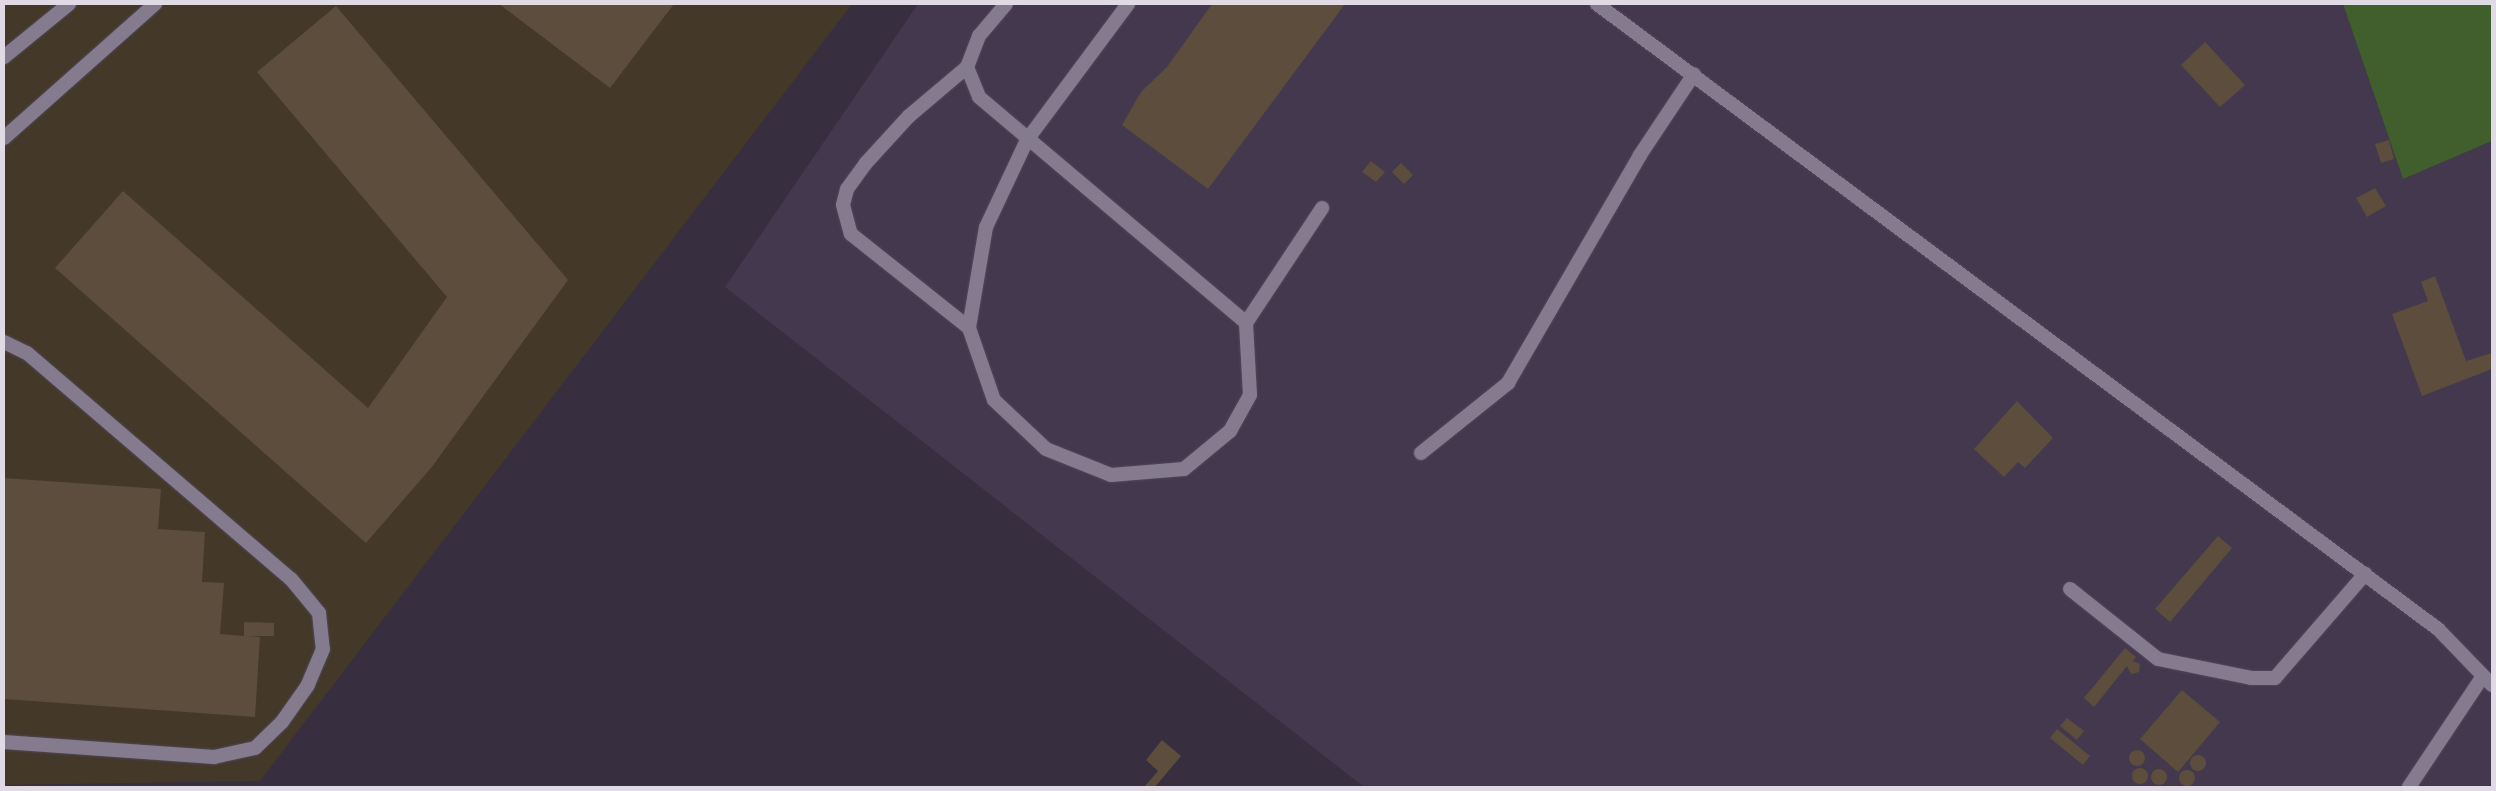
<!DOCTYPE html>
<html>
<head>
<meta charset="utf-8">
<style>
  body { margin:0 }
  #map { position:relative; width:2496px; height:791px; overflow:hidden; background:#372e40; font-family:"Nunito Sans",sans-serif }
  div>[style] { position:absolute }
  .commercial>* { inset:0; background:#443829 }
  .built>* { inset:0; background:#44384f }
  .green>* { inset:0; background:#405f2c }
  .building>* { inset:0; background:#5c4d3c }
  .round { border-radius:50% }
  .roads { filter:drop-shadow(0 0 1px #514958) drop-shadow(0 0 1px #514958) }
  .service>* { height:14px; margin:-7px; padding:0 7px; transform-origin:7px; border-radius:7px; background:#857b8f }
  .minor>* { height:14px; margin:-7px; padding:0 7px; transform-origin:7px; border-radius:7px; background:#857b8f }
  span { translate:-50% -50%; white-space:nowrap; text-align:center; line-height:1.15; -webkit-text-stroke:4px #1c1820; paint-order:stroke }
  .frame { position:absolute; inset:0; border:5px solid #e0dae5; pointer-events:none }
</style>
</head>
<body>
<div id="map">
  <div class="commercial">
    <div style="clip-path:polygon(4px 4px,852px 4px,260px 781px,4px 785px)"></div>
  </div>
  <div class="built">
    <div style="clip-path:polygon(918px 4px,2343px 4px,2403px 179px,2492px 141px,2492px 787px,1364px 787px,725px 287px)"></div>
  </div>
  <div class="green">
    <div style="clip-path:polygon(2343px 4px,2492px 4px,2492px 141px,2403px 179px)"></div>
  </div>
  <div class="building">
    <div style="clip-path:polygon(499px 4px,674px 4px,610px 88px)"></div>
    <div style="clip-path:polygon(1212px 4px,1345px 4px,1208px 189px,1122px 125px,1141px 92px,1167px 67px)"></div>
    <div style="clip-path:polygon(336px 6px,568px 280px,431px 468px,366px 543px,55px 268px,123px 191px,368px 408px,447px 297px,257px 72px)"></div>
    <div style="clip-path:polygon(2205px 42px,2245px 85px,2220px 107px,2181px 65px)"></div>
    <div style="clip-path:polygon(2389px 140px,2394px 159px,2381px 163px,2375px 144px)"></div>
    <div style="clip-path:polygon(1371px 161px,1385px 172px,1376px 182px,1362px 172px)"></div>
    <div style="clip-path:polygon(1401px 163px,1413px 175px,1404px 184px,1392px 172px)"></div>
    <div style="clip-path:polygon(2375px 188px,2386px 206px,2367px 217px,2356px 198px)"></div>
    <div style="clip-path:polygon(2435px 276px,2466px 361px,2492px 353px,2492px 369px,2422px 396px,2392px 314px,2428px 301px,2421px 282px)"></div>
    <div style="clip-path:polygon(2017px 401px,2053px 438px,2025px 468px,2018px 462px,2004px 477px,1974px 449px)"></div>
    <div style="clip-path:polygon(4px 478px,161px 489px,158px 529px,205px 532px,202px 582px,224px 583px,220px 634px,244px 636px,244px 622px,274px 623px,274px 636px,247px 636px,260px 637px,255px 717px,4px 699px)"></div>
    <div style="clip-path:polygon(2218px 536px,2232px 548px,2170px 622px,2155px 609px)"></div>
    <div style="clip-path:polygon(2125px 648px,2136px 657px,2133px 661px,2140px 664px,2139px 672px,2131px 674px,2127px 666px,2094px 707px,2084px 698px)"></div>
    <div style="clip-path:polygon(2182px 690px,2220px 722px,2178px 772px,2140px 739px)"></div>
    <div style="clip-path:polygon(2067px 718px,2084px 731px,2077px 740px,2060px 726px)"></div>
    <div style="clip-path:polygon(2057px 729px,2090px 756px,2083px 765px,2050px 738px)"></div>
    <div style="clip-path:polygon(1162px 740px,1181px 756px,1155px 787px,1144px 787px,1158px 771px,1146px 760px)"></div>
    <div class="round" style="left:2129px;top:750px;width:16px;height:16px"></div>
    <div class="round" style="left:2190px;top:755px;width:16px;height:16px"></div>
    <div class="round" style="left:2132px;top:768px;width:16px;height:16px"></div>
    <div class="round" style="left:2151px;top:769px;width:16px;height:16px"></div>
    <div class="round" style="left:2179px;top:770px;width:16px;height:16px"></div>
  </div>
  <div class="roads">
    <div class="service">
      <div style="left:1006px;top:4px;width:42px;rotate:130.2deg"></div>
      <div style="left:979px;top:36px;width:33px;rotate:111deg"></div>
      <div style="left:967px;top:67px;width:32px;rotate:68deg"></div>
      <div style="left:979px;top:97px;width:350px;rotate:40.2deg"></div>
      <div style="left:1128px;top:4px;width:169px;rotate:126.6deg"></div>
      <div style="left:1027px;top:140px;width:96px;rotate:115.2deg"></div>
      <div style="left:986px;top:227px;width:102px;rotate:99.6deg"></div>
      <div style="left:969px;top:328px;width:76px;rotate:70.9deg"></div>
      <div style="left:994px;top:400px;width:71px;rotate:43.3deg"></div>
      <div style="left:1046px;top:449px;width:70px;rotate:21.8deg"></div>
      <div style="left:1111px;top:475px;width:73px;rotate:-4.7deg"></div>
      <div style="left:1184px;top:469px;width:60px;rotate:-39.6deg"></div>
      <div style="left:1230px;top:431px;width:41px;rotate:-60.9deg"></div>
      <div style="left:1250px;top:395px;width:72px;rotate:-93.2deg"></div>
      <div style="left:1246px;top:323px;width:138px;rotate:-56.5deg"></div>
      <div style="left:1597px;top:4px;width:1048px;rotate:36.62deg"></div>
      <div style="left:2438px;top:629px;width:78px;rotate:46deg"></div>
      <div style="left:967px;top:67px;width:76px;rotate:139.8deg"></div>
      <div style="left:909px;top:116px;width:64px;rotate:132.5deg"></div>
      <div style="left:866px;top:163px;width:32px;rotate:126deg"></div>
      <div style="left:847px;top:189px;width:16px;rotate:104deg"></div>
      <div style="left:843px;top:205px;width:30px;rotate:75deg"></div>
      <div style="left:851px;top:234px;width:151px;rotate:38.5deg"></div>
      <div style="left:4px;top:342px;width:25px;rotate:26deg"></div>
      <div style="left:27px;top:353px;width:348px;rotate:40.6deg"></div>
      <div style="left:291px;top:579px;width:44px;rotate:50.5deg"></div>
      <div style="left:319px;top:613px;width:36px;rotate:84deg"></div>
      <div style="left:323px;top:649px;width:39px;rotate:113deg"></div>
      <div style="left:308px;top:685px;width:45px;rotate:125.1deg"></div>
      <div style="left:282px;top:722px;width:37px;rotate:136deg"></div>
      <div style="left:255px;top:748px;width:42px;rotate:167.6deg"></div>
      <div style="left:214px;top:757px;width:211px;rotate:-175.9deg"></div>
      <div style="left:1421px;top:453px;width:112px;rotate:-38.8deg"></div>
      <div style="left:1508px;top:383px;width:263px;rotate:-59.9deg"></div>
      <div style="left:1640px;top:155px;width:97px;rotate:-56.3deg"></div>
      <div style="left:2070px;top:589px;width:112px;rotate:38.5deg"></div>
      <div style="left:2158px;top:659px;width:95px;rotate:11.5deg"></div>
      <div style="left:2251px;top:678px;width:24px"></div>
      <div style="left:2275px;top:678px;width:138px;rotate:-49.1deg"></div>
      <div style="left:2409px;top:787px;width:133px;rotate:-56.3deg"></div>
    </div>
    <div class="minor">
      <div style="left:4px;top:57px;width:84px;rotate:-39.2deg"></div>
      <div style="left:4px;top:138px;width:202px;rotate:-41.6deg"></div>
    </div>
  </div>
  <div class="frame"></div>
</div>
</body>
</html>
